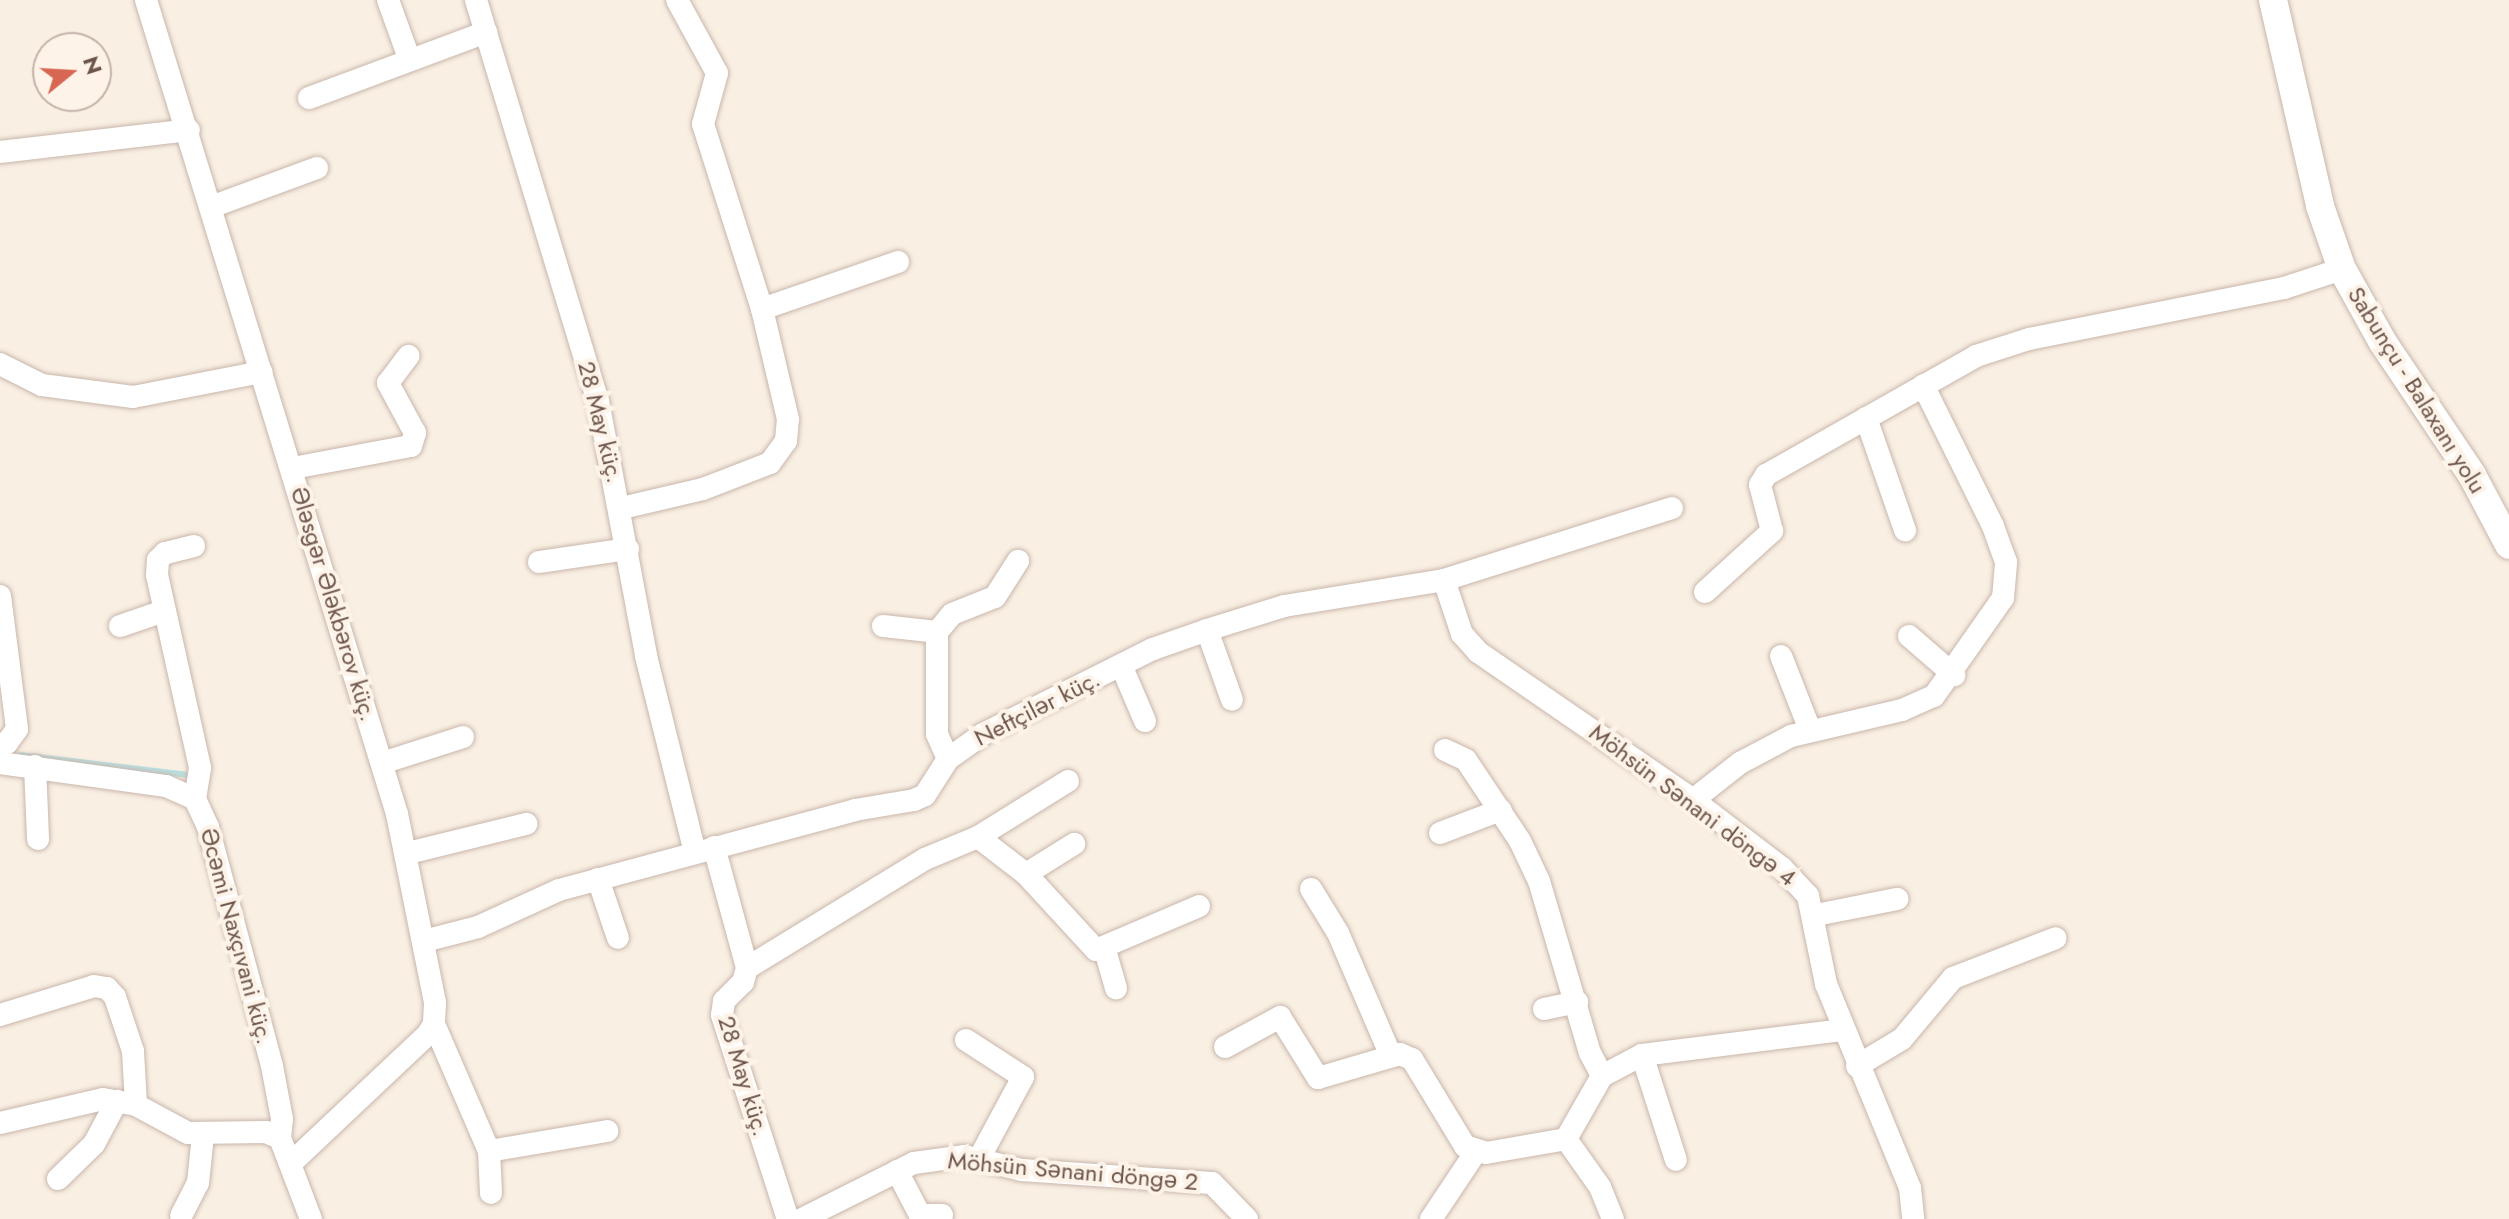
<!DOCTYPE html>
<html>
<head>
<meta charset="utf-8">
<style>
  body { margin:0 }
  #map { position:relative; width:2509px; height:1219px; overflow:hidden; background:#f9efe3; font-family:Jost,sans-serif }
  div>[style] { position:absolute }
  .stream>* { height:6px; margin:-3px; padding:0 3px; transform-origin:3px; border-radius:3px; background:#b9dee0 }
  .roads { filter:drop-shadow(0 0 2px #c9b6ab) drop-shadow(0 0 2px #c9b6ab) }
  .minor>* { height:22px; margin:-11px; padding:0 11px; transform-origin:11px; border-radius:11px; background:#fff }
  .tertiary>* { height:28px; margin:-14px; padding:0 14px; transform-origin:14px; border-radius:14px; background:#fff }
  span { translate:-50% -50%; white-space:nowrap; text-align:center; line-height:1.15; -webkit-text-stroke:8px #fdf3e8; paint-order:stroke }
  .street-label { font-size:24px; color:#6e554c }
  .north { position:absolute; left:32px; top:32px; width:80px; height:80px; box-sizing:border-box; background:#fdf3e8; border:2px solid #c4b4aa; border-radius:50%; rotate:72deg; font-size:22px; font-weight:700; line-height:32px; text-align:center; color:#6e554c }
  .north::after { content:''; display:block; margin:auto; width:28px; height:36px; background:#d76753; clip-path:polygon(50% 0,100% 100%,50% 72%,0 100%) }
</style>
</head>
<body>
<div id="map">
  <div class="stream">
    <div style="left:21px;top:755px;width:169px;rotate:6.8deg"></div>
  </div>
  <div class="roads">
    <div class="minor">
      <div style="left:146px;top:0;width:852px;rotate:72.86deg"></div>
      <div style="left:397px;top:814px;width:193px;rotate:78.6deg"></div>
      <div style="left:435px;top:1003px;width:21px;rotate:93deg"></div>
      <div style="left:434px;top:1024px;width:13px;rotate:122deg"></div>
      <div style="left:427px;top:1035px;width:185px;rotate:136.7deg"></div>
      <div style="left:388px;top:0;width:62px;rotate:70.1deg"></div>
      <div style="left:476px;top:0;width:419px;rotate:73.1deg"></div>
      <div style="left:598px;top:401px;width:259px;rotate:79.3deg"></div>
      <div style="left:646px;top:656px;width:202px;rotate:76deg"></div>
      <div style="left:309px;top:98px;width:189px;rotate:-20.4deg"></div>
      <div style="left:0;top:152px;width:190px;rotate:-6.6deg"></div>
      <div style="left:211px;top:207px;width:113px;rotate:-20.2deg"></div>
      <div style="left:762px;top:309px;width:144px;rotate:-19.1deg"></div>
      <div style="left:0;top:364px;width:47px;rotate:26.6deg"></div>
      <div style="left:42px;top:385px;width:92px;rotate:7.5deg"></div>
      <div style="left:133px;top:397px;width:131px;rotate:-11deg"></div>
      <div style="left:1866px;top:418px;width:119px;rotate:70.8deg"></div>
      <div style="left:293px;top:468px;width:120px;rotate:-10.6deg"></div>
      <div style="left:411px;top:446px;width:14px;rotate:-73deg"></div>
      <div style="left:415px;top:433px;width:57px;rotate:-118.4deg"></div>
      <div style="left:388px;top:383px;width:34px;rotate:-53deg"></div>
      <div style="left:622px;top:508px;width:83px;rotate:-13.2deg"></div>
      <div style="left:703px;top:489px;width:72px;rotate:-21.2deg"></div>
      <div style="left:770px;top:463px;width:27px;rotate:-54deg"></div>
      <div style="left:786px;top:441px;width:22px;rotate:-85deg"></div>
      <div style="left:788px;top:419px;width:113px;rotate:-103.3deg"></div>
      <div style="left:762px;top:309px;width:194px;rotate:-107.7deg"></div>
      <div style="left:703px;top:124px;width:53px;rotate:-74.6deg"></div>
      <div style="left:717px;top:73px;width:83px;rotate:-118.7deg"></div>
      <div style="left:194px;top:546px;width:30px;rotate:166deg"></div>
      <div style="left:165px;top:553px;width:10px;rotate:135deg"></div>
      <div style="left:158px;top:560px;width:15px;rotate:94deg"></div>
      <div style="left:157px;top:575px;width:198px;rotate:77.4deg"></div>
      <div style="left:200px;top:768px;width:31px;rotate:99deg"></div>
      <div style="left:539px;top:562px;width:90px;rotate:-8.3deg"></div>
      <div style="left:1444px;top:580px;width:57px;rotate:71.6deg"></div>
      <div style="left:1462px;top:634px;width:24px;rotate:48deg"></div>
      <div style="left:1478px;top:652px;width:261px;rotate:34.5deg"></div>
      <div style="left:1693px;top:800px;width:112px;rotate:37.4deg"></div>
      <div style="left:1782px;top:868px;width:38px;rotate:47deg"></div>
      <div style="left:1808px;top:896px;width:90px;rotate:78.4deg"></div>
      <div style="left:1826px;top:984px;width:221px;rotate:67.6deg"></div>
      <div style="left:1910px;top:1188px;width:31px;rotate:84deg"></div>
      <div style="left:1705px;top:592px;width:91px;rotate:-42.3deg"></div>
      <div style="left:1772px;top:531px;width:48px;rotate:-104.6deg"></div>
      <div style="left:1760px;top:485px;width:12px;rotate:-59deg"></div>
      <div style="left:1766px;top:475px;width:241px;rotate:-29.5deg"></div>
      <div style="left:1976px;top:356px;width:56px;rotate:-17.8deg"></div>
      <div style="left:2029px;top:339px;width:260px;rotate:-11.3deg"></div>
      <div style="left:2284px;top:288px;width:61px;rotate:-18.1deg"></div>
      <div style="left:0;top:596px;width:134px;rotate:82.7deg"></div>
      <div style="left:17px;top:729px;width:17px;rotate:126deg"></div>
      <div style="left:7px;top:743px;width:7px;rotate:172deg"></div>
      <div style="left:120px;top:626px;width:43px;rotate:-18.9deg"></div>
      <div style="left:883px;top:626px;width:54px;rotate:6.3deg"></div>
      <div style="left:1207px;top:630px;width:74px;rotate:70.3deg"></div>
      <div style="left:1909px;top:636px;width:60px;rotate:40.9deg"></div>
      <div style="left:1781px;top:656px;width:79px;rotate:68.6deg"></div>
      <div style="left:1121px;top:665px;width:61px;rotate:66.8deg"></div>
      <div style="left:1445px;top:750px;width:23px;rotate:25deg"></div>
      <div style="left:1466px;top:760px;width:97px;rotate:56.3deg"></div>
      <div style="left:1520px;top:841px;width:44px;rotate:64.6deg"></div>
      <div style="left:1539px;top:881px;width:179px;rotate:73.5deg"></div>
      <div style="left:1590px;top:1053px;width:26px;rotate:62deg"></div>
      <div style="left:948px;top:759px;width:27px;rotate:-114deg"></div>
      <div style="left:937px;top:734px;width:102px;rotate:-90deg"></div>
      <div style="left:937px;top:632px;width:23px;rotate:-50deg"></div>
      <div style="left:952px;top:614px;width:46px;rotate:-21.6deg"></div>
      <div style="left:995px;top:597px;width:43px;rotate:-57.4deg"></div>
      <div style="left:0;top:763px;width:168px;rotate:7.9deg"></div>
      <div style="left:166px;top:786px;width:32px;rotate:24deg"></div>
      <div style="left:195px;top:799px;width:31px;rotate:65deg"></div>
      <div style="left:208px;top:827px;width:247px;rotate:75deg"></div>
      <div style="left:272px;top:1066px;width:54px;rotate:79.3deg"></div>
      <div style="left:282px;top:1119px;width:19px;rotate:96deg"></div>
      <div style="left:280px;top:1138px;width:87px;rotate:69.1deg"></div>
      <div style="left:382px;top:763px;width:85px;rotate:-17.8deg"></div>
      <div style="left:35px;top:766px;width:73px;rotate:87.6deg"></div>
      <div style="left:1693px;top:800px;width:60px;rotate:-38.2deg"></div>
      <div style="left:1740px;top:763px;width:58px;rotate:-27.9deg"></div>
      <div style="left:1791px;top:736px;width:114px;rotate:-13.2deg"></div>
      <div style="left:1902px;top:710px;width:35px;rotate:-24deg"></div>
      <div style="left:1934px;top:696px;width:120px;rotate:-54.9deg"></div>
      <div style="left:2003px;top:598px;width:36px;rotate:-85deg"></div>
      <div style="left:2006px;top:562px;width:38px;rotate:-110deg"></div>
      <div style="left:1993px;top:526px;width:157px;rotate:-116.4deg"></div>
      <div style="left:1440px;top:833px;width:65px;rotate:-20.7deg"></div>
      <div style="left:978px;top:837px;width:106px;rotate:-31.9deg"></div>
      <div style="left:714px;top:847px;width:125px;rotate:74.7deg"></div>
      <div style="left:747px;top:968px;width:15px;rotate:106deg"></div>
      <div style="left:743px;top:982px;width:27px;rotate:135deg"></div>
      <div style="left:724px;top:1001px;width:14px;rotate:98deg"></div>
      <div style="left:722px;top:1015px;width:214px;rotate:72.1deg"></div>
      <div style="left:408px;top:853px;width:122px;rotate:-13.8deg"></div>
      <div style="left:1026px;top:874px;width:57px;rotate:-32deg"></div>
      <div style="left:598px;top:879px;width:62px;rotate:71.3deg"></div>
      <div style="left:1311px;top:889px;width:52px;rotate:58.5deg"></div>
      <div style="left:1338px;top:933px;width:132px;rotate:66.7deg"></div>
      <div style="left:1816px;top:915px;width:83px;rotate:-11.2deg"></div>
      <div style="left:424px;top:941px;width:56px;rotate:-14.5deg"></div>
      <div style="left:478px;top:927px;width:89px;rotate:-24.6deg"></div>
      <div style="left:559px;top:890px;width:307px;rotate:-15.1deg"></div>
      <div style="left:855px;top:810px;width:60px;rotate:-9.6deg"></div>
      <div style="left:914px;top:800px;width:12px;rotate:-24deg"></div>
      <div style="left:925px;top:795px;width:43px;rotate:-57.4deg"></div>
      <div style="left:948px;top:759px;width:43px;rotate:-35.5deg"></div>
      <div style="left:983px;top:734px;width:190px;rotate:-26.6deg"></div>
      <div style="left:1153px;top:649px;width:57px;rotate:-19.4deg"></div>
      <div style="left:1207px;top:630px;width:81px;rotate:-17.3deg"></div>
      <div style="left:1284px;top:606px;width:162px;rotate:-9.2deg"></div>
      <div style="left:1444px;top:580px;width:239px;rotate:-17.5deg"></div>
      <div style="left:1105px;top:950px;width:40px;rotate:74deg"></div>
      <div style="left:747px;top:968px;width:209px;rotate:-31.5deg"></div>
      <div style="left:925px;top:859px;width:57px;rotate:-22.5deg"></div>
      <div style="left:978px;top:837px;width:61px;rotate:37.6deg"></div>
      <div style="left:1026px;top:874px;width:103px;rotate:47.4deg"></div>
      <div style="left:1096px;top:950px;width:112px;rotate:-23.1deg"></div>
      <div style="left:1544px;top:1009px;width:34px;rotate:-12deg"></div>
      <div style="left:0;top:1015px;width:98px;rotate:-17.1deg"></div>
      <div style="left:94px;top:986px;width:13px;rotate:9deg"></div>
      <div style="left:107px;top:988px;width:12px;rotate:48deg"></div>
      <div style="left:115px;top:997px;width:57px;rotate:71.6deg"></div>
      <div style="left:133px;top:1051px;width:54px;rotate:86.8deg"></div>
      <div style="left:434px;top:1024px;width:138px;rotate:66.6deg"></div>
      <div style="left:489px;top:1151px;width:120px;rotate:-9.6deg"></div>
      <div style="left:966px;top:1040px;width:68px;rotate:33deg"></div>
      <div style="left:1023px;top:1077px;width:91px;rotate:118.3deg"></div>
      <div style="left:1225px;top:1047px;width:63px;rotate:-28.6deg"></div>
      <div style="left:1280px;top:1017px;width:72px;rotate:58.1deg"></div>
      <div style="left:1318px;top:1078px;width:85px;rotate:-16.3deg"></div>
      <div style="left:1400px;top:1054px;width:13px;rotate:23deg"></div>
      <div style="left:1412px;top:1059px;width:102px;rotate:58.7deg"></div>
      <div style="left:1465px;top:1146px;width:22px;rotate:18deg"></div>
      <div style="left:1486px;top:1153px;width:81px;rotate:-9.9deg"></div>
      <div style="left:1566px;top:1139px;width:73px;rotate:-60.3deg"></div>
      <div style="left:1602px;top:1076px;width:45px;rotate:-27.7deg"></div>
      <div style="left:1642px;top:1055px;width:203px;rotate:-7.1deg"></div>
      <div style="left:1642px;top:1055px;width:110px;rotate:72.1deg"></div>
      <div style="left:1857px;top:1066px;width:52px;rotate:-31deg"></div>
      <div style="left:1902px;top:1039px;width:80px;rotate:-50.1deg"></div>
      <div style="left:1953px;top:978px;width:110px;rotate:-21.2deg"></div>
      <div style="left:0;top:1123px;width:106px;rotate:-13.1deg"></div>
      <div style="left:103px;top:1099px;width:34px;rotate:10deg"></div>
      <div style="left:136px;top:1105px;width:59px;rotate:28.3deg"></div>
      <div style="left:188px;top:1133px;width:78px;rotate:-0.7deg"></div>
      <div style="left:266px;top:1132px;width:15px;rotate:23deg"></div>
      <div style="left:1566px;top:1139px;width:59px;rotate:54.7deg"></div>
      <div style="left:1600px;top:1187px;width:35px;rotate:68deg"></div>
      <div style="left:489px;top:1151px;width:42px;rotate:87.3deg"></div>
      <div style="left:897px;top:1171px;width:50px;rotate:62.4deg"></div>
      <div style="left:920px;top:1215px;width:22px"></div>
      <div style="left:58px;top:1179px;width:50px;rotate:-44.2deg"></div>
      <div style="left:94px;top:1144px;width:49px;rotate:-61.9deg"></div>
      <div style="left:181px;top:1216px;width:37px;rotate:-63deg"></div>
      <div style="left:198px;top:1183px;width:48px;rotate:-84.1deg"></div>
      <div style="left:802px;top:1219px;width:125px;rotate:-26.6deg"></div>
      <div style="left:914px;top:1163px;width:50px;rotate:-8deg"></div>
      <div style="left:964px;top:1156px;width:60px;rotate:13.6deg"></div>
      <div style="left:1022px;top:1170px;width:190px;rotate:3.9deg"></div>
      <div style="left:1212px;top:1183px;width:50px;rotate:45.8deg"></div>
      <div style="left:1431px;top:1219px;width:79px;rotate:-56.3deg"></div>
    </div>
    <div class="tertiary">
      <div style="left:2273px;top:0;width:211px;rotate:77.1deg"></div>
      <div style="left:2320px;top:206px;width:67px;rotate:70.8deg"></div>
      <div style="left:2342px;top:269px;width:82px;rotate:60.9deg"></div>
      <div style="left:2382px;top:341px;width:161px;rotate:56.1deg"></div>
      <div style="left:2472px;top:475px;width:79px;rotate:62.1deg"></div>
    </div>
  </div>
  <div class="street-label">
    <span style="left:2417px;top:390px;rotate:58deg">Sabunçu - Balaxanı yolu</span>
    <span style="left:601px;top:422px;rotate:76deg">28 May küç.</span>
    <span style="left:334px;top:604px;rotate:73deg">Ələsgər Ələkbərov küç.</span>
    <span style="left:1037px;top:708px;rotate:-27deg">Neftçilər küç.</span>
    <span style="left:1693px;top:805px;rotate:37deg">Möhsün Sənani döngə 4</span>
    <span style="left:237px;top:936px;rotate:75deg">Əcəmi Naxçıvani küç.</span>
    <span style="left:744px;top:1076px;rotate:73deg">28 May küç.</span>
    <span style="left:1073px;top:1171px;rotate:5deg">Möhsün Sənani döngə 2</span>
  </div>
  <div class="north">N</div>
</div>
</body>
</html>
